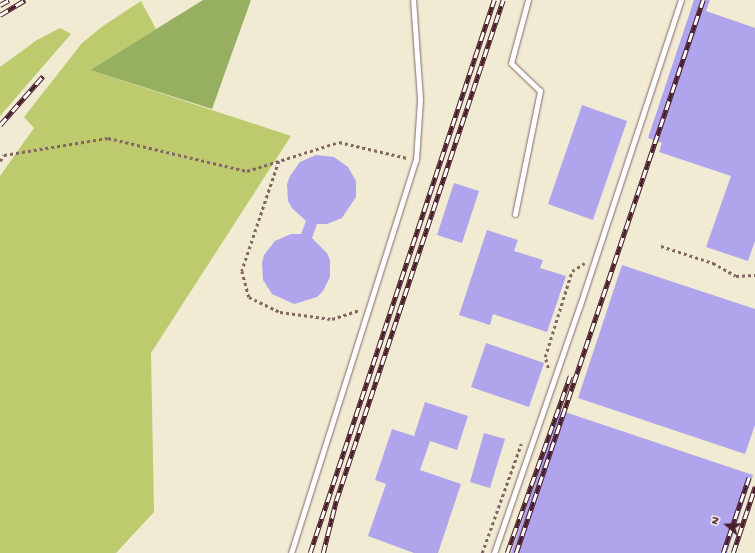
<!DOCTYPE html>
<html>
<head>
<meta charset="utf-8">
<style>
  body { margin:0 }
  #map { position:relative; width:755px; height:553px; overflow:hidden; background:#f1ebd3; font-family:"Gochi Hand",sans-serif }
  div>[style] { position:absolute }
  .green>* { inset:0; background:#bdcb6e }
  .forest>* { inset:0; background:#96af61 }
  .building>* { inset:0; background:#b0a4ed }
  .path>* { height:2.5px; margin-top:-1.25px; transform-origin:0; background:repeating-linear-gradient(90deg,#846666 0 3px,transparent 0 6px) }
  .roads { filter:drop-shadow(0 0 1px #846666) drop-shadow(0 0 1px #846666) }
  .service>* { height:5px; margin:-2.5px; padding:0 2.5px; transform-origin:2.5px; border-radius:2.5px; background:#fff }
  .rail>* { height:4.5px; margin-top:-2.25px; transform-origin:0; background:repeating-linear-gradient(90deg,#fdfcf7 0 9px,#4a1f2b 0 18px); box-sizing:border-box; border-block:1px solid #4a1f2b }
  span { translate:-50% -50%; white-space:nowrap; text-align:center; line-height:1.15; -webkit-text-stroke:3px #fdfcf7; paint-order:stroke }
  .north { position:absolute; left:707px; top:505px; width:40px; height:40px; -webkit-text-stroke:3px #fdfcf7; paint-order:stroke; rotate:290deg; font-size:11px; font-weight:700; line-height:16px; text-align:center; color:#4a1f2b }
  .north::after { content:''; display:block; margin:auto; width:14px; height:18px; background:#4a1f2b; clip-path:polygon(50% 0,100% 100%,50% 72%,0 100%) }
</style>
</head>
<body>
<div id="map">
  <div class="green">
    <div style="clip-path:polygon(141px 1px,156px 29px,90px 70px,291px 136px,151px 353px,154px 512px,116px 553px,0 553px,0 176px,34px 128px,24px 117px,82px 43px,103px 26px)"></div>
    <div style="clip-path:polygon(60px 28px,71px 34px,0 116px,0 67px,37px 40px)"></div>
  </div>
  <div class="forest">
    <div style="clip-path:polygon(203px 0,251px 0,212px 109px,90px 70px)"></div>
  </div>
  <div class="building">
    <div style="clip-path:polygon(694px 0,710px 0,706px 11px,755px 28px,755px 241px,748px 261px,706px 247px,731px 176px,659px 152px,662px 143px,648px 138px)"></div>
    <div style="clip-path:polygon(582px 105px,627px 121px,593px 220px,548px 204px)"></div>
    <div style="clip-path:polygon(316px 155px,334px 157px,348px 167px,356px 181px,356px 197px,342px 218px,327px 224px,317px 224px,312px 238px,327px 253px,330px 260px,330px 277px,323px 291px,317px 297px,294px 304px,272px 294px,263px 280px,262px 263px,264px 255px,275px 241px,291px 234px,301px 234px,306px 221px,292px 208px,288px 201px,287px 184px,290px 176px,300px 162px)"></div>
    <div style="clip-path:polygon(454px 183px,479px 191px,462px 243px,437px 235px)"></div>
    <div style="clip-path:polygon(487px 230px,518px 240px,514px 251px,543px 260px,540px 268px,566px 276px,547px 332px,493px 314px,490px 325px,459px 315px)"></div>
    <div style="clip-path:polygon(622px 265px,755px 309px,755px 425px,745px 454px,578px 398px)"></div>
    <div style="clip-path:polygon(486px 343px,544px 363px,529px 407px,471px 387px)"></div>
    <div style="clip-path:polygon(425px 402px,468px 416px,457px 450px,430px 441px,420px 470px,461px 484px,438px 553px,414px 553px,368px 536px,386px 484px,375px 480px,392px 429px,414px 436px)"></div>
    <div style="clip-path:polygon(559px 410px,753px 475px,727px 553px,511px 553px)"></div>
    <div style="clip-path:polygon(484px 433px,505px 439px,490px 488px,470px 482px)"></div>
  </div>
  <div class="path">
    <div style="left:0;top:161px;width:7px;rotate:-56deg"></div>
    <div style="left:4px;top:155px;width:105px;rotate:-9.3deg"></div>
    <div style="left:108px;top:138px;width:143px;rotate:13.4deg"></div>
    <div style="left:247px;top:171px;width:96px;rotate:-17.5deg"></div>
    <div style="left:339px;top:142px;width:70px;rotate:13.2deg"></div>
    <div style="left:279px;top:161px;width:116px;rotate:108.6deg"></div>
    <div style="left:242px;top:271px;width:27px;rotate:75deg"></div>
    <div style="left:249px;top:297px;width:34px;rotate:26deg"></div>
    <div style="left:280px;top:312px;width:52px;rotate:7.7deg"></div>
    <div style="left:332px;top:319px;width:29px;rotate:-18deg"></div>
    <div style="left:661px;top:246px;width:55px;rotate:18.1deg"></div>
    <div style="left:713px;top:263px;width:26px;rotate:29deg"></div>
    <div style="left:736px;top:276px;width:19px;rotate:-3deg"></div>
    <div style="left:548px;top:368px;width:11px;rotate:-105deg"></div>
    <div style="left:545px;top:357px;width:90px;rotate:-72.6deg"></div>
    <div style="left:572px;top:271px;width:15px;rotate:-32deg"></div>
    <div style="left:482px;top:553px;width:116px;rotate:-70.3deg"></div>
  </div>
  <div class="roads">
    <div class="service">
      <div style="left:515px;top:214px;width:126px;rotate:-78.5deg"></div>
      <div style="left:540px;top:91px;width:40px;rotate:-136deg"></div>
      <div style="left:511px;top:63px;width:65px;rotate:-74.9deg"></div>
      <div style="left:291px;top:553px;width:412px;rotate:-72.4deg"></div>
      <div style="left:416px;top:160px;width:61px;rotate:-86.2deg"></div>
      <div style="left:420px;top:99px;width:99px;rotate:-94deg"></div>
      <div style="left:494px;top:553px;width:262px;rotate:-70.9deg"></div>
      <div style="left:580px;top:305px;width:321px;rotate:-71.7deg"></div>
    </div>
  </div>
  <div class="rail">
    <div style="left:0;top:5px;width:10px;rotate:-29deg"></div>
    <div style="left:0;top:15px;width:29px;rotate:-31deg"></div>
    <div style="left:0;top:125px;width:65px;rotate:-48.7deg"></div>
    <div style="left:310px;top:553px;width:583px;rotate:-71.6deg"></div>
    <div style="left:323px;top:553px;width:54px;rotate:-76deg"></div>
    <div style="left:336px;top:501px;width:528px;rotate:-71.57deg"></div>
    <div style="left:507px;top:553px;width:188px;rotate:-70.4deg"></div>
    <div style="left:516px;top:553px;width:584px;rotate:-71.32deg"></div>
    <div style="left:723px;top:553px;width:80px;rotate:-71.1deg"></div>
    <div style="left:733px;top:553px;width:70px;rotate:-71.6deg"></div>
  </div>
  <div class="north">N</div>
</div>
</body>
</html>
